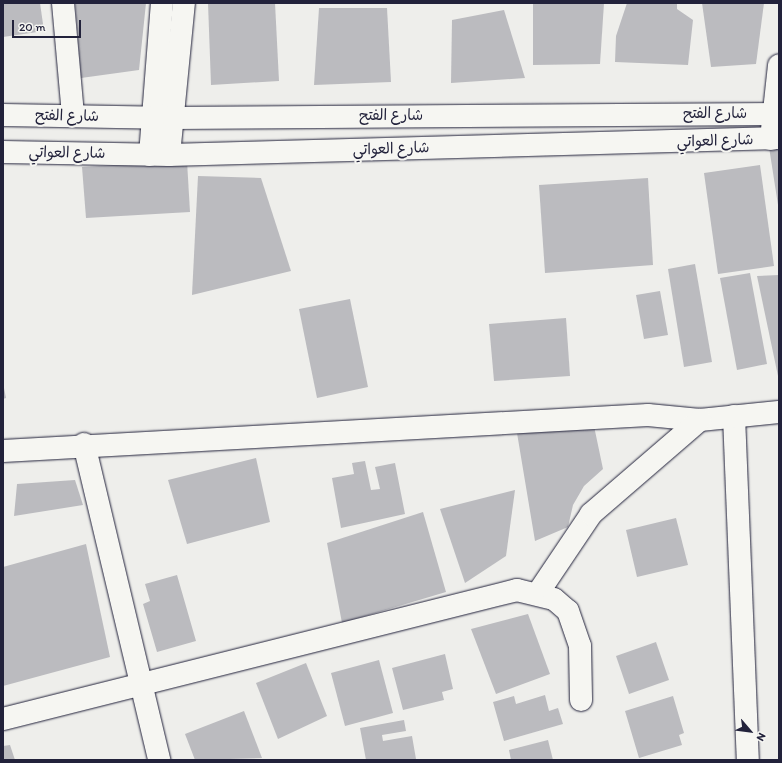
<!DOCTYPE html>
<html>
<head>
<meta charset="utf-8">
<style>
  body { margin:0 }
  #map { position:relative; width:782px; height:763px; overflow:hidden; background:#eeeeeb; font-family:Itim,"Playpen Sans Arabic",sans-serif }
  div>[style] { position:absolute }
  .building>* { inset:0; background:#bbbbbf }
  .roads { filter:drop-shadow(0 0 1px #22223b) drop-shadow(0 0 1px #22223b) }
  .minor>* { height:22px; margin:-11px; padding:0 11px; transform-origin:11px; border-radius:11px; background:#f6f6f2 }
  .major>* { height:22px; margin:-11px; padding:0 11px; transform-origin:11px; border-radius:11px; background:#f6f6f2 }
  span { translate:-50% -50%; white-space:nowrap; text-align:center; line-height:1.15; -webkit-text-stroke:4px #f6f6f2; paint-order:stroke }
  .street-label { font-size:15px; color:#22223b }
  .frame { position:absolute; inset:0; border:4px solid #22223b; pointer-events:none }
  .north { position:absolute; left:730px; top:711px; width:40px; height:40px; -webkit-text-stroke:3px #f6f6f2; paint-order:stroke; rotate:118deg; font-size:11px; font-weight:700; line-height:16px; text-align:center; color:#22223b }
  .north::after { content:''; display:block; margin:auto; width:14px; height:18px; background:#22223b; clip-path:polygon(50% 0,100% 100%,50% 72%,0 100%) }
  .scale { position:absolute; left:12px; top:20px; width:69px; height:18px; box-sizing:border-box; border:2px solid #22223b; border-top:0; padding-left:5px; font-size:12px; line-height:14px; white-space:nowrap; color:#22223b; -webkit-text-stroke:3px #f6f6f2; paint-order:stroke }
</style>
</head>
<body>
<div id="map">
  <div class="building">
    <div style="clip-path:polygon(3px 3px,40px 3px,44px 31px,3px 37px)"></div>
    <div style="clip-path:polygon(75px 3px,146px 3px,139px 70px,81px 78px)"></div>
    <div style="clip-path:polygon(208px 3px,275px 3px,279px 81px,211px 85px)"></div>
    <div style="clip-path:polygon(533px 3px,604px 3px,600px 64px,533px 65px)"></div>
    <div style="clip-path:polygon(627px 3px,677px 3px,677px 9px,693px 20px,688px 65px,615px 62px,616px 36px)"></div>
    <div style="clip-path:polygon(702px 3px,764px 3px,756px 64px,711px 67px)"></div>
    <div style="clip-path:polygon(319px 8px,387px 8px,391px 82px,314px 85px)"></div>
    <div style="clip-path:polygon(504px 10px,525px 78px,451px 83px,452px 20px)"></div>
    <div style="clip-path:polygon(769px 147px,779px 147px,779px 205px,778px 205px)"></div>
    <div style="clip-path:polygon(187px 161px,190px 212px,86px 218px,82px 167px)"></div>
    <div style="clip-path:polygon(760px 165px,774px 266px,718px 274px,704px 173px)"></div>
    <div style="clip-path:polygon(198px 176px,261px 178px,291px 271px,192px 295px)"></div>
    <div style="clip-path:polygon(648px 178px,653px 265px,545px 273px,539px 185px)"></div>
    <div style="clip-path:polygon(695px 264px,712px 362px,684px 367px,668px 269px)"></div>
    <div style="clip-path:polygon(750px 273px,767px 364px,737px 370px,720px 278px)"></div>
    <div style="clip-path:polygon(779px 275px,779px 376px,778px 376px,757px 276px)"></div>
    <div style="clip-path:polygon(660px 291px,668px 335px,644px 339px,636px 295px)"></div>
    <div style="clip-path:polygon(350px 299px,368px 387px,317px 398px,299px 309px)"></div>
    <div style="clip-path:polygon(566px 318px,570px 376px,494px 381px,489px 324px)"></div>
    <div style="clip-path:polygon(3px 388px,4px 388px,6px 398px,3px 399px)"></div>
    <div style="clip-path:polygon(594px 426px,603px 469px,584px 486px,573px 505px,568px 527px,535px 541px,517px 433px)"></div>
    <div style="clip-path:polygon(256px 458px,270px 522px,187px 544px,168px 480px)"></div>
    <div style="clip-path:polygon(365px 461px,371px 490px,380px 489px,375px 467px,395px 463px,405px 514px,341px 528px,332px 478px,354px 474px,352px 463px)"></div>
    <div style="clip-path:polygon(75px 480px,83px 505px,14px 516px,17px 484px)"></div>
    <div style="clip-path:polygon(515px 490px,506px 556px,465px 583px,440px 509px)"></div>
    <div style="clip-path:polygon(423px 512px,446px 592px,342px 623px,327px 543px)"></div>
    <div style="clip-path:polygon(676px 518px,688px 565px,637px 577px,626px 530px)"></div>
    <div style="clip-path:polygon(86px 544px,110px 657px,3px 686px,3px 567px)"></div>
    <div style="clip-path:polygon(177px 575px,196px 641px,157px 652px,143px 604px,150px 601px,145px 584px)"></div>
    <div style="clip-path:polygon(528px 614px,550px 674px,496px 694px,471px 629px)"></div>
    <div style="clip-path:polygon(656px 642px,669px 680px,629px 694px,616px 656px)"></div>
    <div style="clip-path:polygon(445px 654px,453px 689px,442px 692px,444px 700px,403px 710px,392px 668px)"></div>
    <div style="clip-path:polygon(379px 660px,393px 713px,345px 726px,331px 673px)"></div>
    <div style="clip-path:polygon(306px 663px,327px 716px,278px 739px,256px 683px)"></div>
    <div style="clip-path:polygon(545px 695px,549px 711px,558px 708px,563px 724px,504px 741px,493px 702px,514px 696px,516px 704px)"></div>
    <div style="clip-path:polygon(673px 696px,684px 733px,679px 735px,682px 745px,639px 758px,625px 711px)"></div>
    <div style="clip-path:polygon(244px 711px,262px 758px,195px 760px,185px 734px)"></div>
    <div style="clip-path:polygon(404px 720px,406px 731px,382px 735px,383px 741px,412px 736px,416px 759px,423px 760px,366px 760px,360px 728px)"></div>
    <div style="clip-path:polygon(548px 740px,553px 760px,511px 760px,509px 750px)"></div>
    <div style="clip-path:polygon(10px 745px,15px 760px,3px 760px,3px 746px)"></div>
  </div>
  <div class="roads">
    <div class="minor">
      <div style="left:63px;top:3px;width:113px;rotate:84.9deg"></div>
      <div style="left:771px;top:139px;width:74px;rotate:-83.8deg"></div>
      <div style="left:150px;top:155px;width:152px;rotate:-85.5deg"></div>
      <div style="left:169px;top:155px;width:153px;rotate:-84.4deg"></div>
      <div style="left:734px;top:416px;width:344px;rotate:87.7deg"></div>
      <div style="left:84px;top:444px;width:325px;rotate:76.6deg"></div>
      <div style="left:3px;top:451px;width:646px;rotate:-3.19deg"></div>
      <div style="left:648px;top:415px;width:52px;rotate:5.5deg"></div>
      <div style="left:700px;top:420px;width:79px;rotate:-5.8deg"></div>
      <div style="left:538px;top:593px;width:95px;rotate:-56.1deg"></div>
      <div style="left:591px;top:514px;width:144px;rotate:-40.8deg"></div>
      <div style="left:3px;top:719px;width:530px;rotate:-14.09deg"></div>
      <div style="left:517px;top:590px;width:38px;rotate:14deg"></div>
      <div style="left:554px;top:599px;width:18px;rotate:41deg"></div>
      <div style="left:568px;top:611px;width:37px;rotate:71deg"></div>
      <div style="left:580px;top:646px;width:54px;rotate:88.9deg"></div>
    </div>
    <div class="major">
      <div style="left:3px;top:115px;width:170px;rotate:1deg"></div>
      <div style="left:173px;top:118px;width:606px;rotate:-0.38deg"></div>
      <div style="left:3px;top:152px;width:166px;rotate:1deg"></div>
      <div style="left:169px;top:155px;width:610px;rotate:-1.6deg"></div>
    </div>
  </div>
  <div class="street-label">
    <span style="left:715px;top:114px">شارع الفتح</span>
    <span style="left:67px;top:116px;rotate:1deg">شارع الفتح</span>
    <span style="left:391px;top:116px">شارع الفتح</span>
    <span style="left:715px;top:141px;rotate:-2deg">شارع العواتي</span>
    <span style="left:391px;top:149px;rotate:-2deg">شارع العواتي</span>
    <span style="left:67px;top:153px;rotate:1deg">شارع العواتي</span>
  </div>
  <div class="frame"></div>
  <div class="north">N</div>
  <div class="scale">20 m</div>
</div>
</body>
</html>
